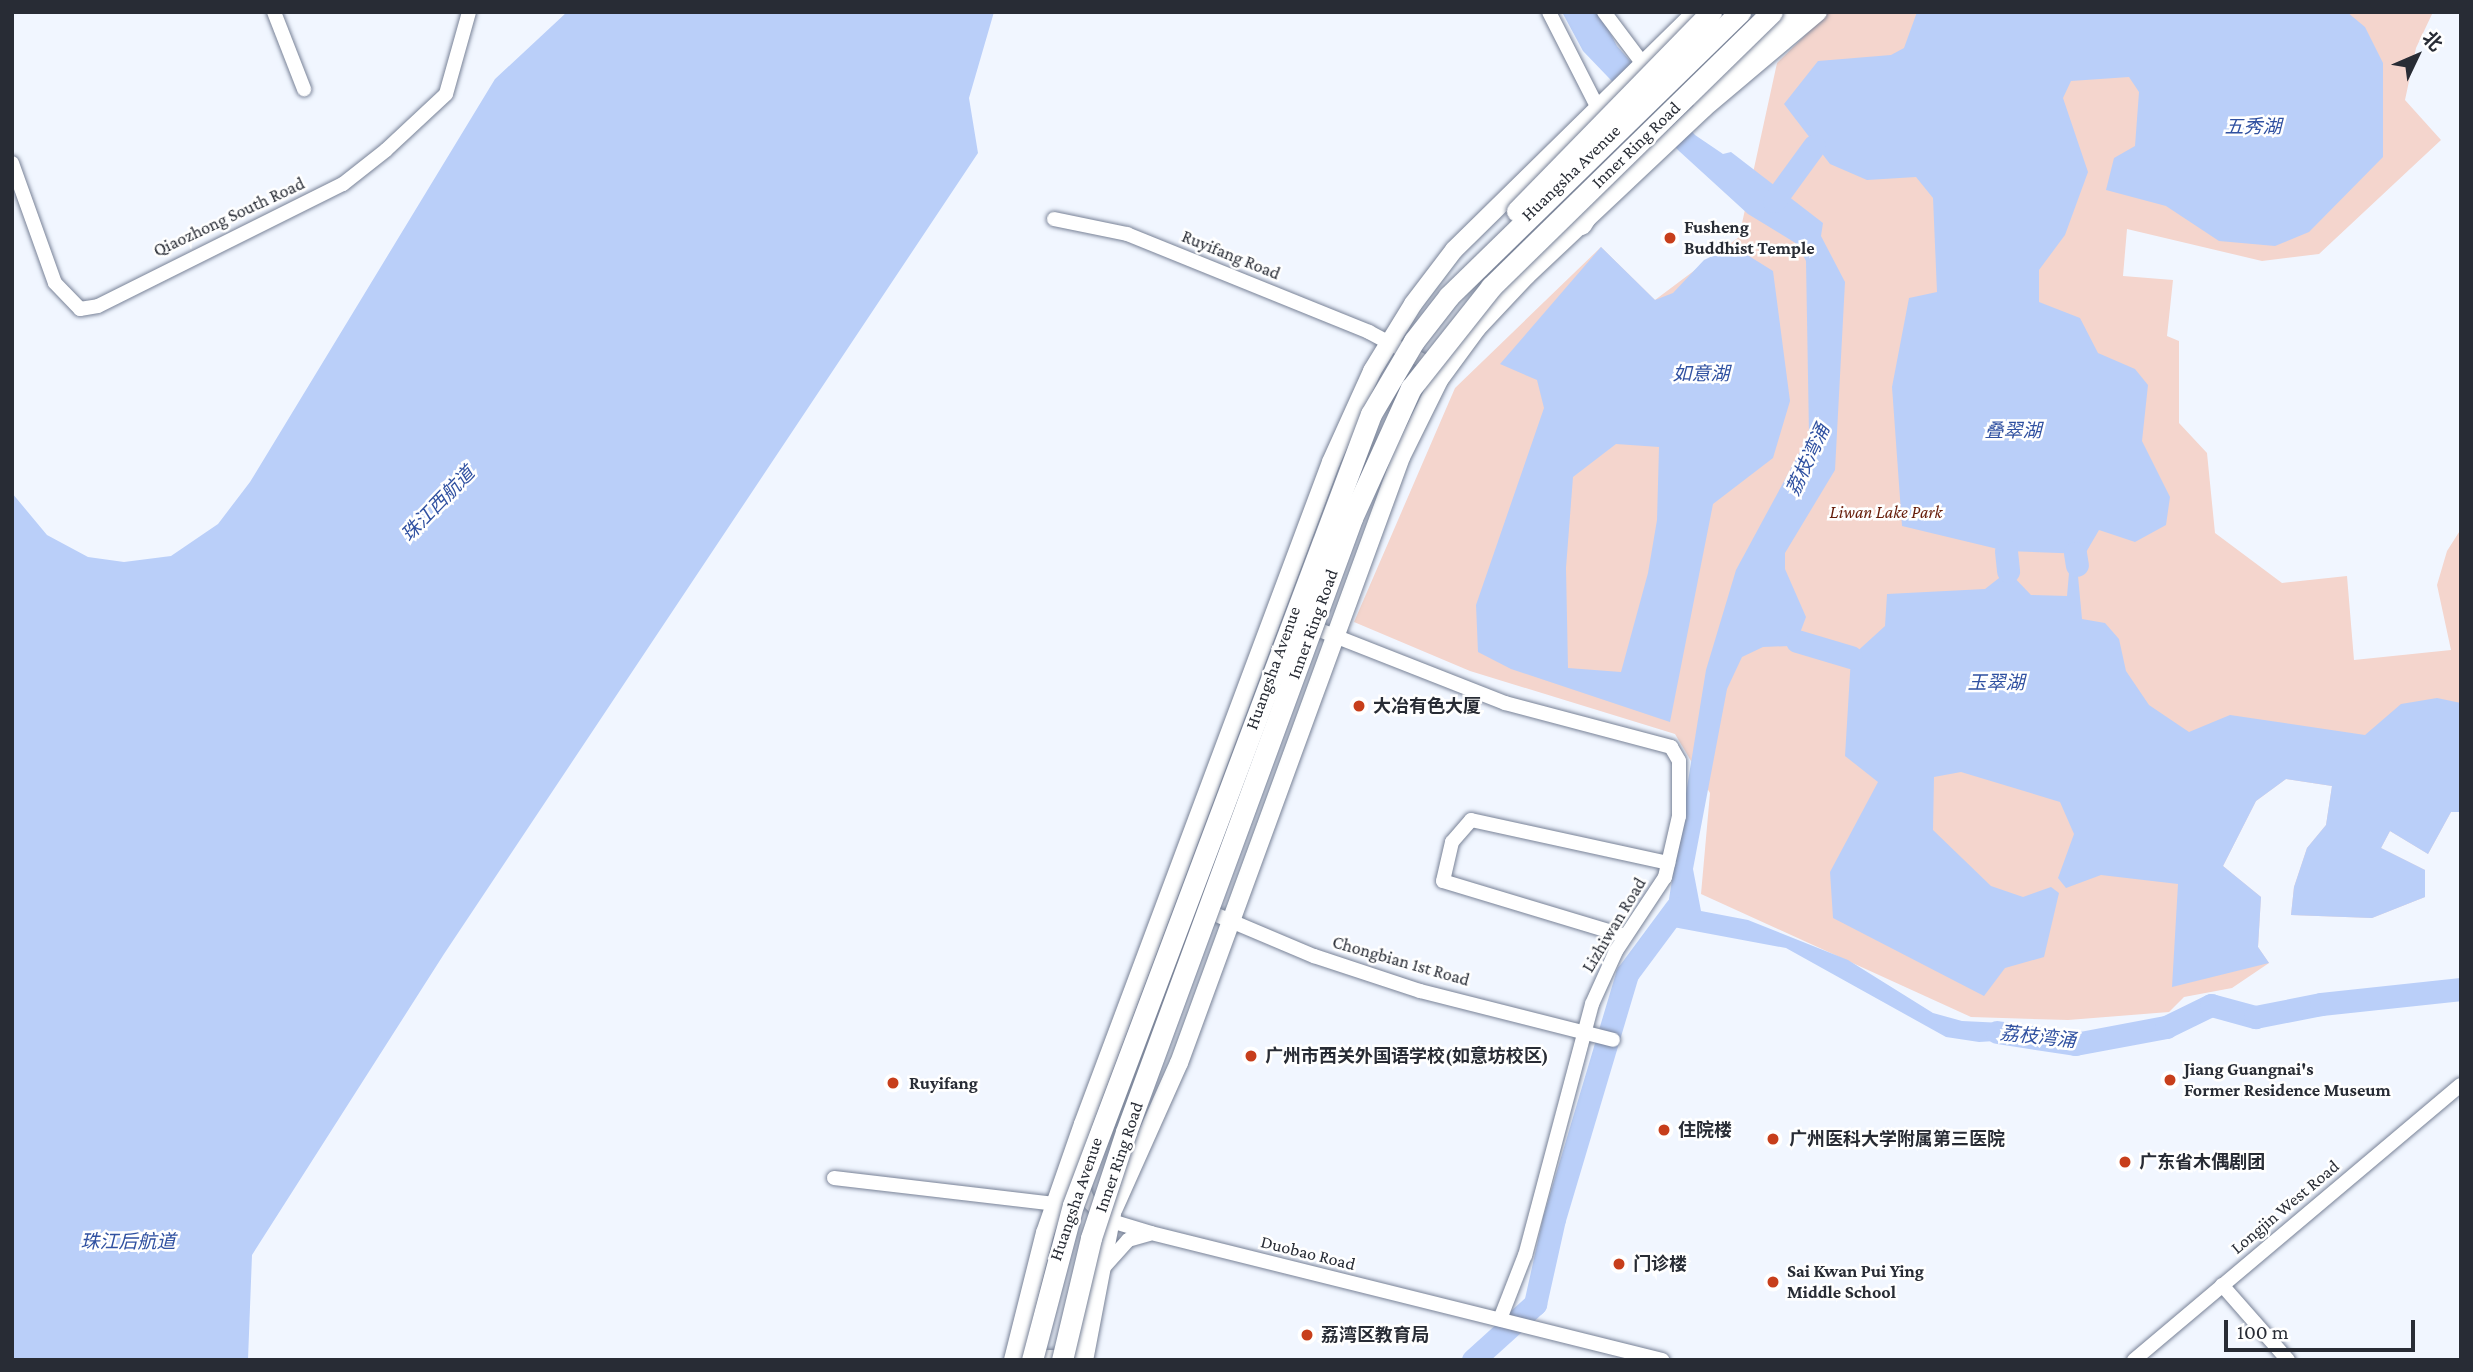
<!DOCTYPE html>
<html>
<head>
<meta charset="utf-8">
<style>
  body { margin:0 }
  #map { position:relative; width:2473px; height:1372px; overflow:hidden; background:#f1f6ff; font-family:"Crimson Pro","Noto Sans SC",serif }
  div>[style] { position:absolute }
  .green>* { inset:0; background:#f4d5cd }
  .water>* { inset:0; background:#bacff9 }
  .river>* { height:23px; margin:-11.5px; padding:0 11.5px; transform-origin:11.5px; border-radius:11.5px; background:#bacff9 }
  .roads { filter:drop-shadow(0 0 2px #788297) drop-shadow(0 0 2px #788297) }
  .minor>* { height:14px; margin:-7px; padding:0 7px; transform-origin:7px; border-radius:7px; background:#fff }
  .major>* { height:18px; margin:-9px; padding:0 9px; transform-origin:9px; border-radius:9px; background:#fff }
  .highway>* { height:21px; margin:-10.5px; padding:0 10.5px; transform-origin:10.5px; border-radius:10.5px; background:#fff }
  .bridges { filter:drop-shadow(0 0 2px #788297) drop-shadow(0 0 2px #788297) }
  .highway-bridge>* { height:21px; margin:-10.5px; padding:0 10.5px; transform-origin:10.5px; border-radius:10.5px; background:#fff }
  .dots>* { width:19px; height:19px; translate:-50% -50%; box-sizing:border-box; border:4px solid #fff; border-radius:50% }
  span { translate:-50% -50%; white-space:nowrap; text-align:center; line-height:1.15; -webkit-text-stroke:5px #fff; paint-order:stroke }
  .street-label { font-size:18px; color:#282c35 }
  .poi-label { font-size:18px; color:#282c35; font-weight:700 }
  .left { translate:0 -50%; text-align:left }
  .park-label { font-size:18px; color:#661d0a; font-style:italic }
  .water-label { font-size:19px; color:#3051a1; font-style:italic }
  .frame { position:absolute; inset:0; border:14px solid #282c35; pointer-events:none }
  .north { position:absolute; left:2382px; top:21px; width:70px; height:70px; -webkit-text-stroke:5px #fff; paint-order:stroke; rotate:46deg; font-size:19px; font-weight:700; line-height:28px; text-align:center; color:#282c35 }
  .north::after { content:''; display:block; margin:auto; width:24px; height:32px; background:#282c35; clip-path:polygon(50% 0,100% 100%,50% 72%,0 100%) }
  .scale { position:absolute; left:2224px; top:1320px; width:191px; height:32px; box-sizing:border-box; border:4px solid #282c35; border-top:0; padding-left:9px; font-size:21px; line-height:24px; white-space:nowrap; color:#282c35; -webkit-text-stroke:5px #fff; paint-order:stroke }
</style>
</head>
<body>
<div id="map">
  <div class="green">
    <div style="clip-path:polygon(1829px 12px,2433px 12px,2416px 48px,2405px 100px,2441px 140px,2319px 254px,2262px 261px,2127px 229px,2123px 276px,2173px 280px,2167px 336px,2179px 341px,2179px 423px,2207px 453px,2215px 533px,2282px 583px,2347px 576px,2354px 660px,2451px 650px,2437px 585px,2447px 551px,2461px 529px,2461px 812px,2451px 812px,2428px 854px,2390px 831px,2381px 848px,2425px 870px,2425px 897px,2372px 918px,2291px 915px,2294px 887px,2307px 848px,2326px 825px,2332px 786px,2286px 779px,2256px 801px,2223px 866px,2261px 897px,2258px 947px,2269px 963px,2232px 988px,2184px 997px,2169px 1012px,2068px 1020px,1971px 1017px,1701px 894px,1710px 793px,1675px 734px,1470px 671px,1354px 622px,1455px 388px,1601px 247px,1655px 300px,1739px 237px,1777px 63px)"></div>
  </div>
  <div class="water">
    <div style="clip-path:polygon(567px 12px,994px 12px,969px 98px,978px 153px,444px 954px,252px 1255px,248px 1360px,12px 1360px,12px 493px,47px 535px,88px 557px,124px 562px,171px 556px,218px 524px,250px 482px,495px 79px)"></div>
    <div style="clip-path:polygon(1562px 12px,1599px 12px,1617px 46px,1695px 135px,1723px 154px,1731px 152px,1823px 223px,1821px 236px,1845px 282px,1835px 470px,1785px 553px,1785px 569px,1806px 617px,1797px 641px,1789px 646px,1763px 647px,1742px 657px,1727px 689px,1693px 869px,1701px 911px,1748px 920px,1848px 960px,1933px 1013px,1962px 1021px,2024px 1024px,2028px 1039px,1979px 1042px,1946px 1037px,1786px 948px,1673px 927px,1661px 911px,1668px 905px,1706px 670px,1736px 570px,1809px 435px,1806px 261px,1797px 244px,1748px 214px,1679px 151px,1583px 51px)"></div>
    <div style="clip-path:polygon(1917px 12px,2347px 12px,2365px 27px,2383px 63px,2383px 157px,2309px 232px,2275px 246px,2219px 241px,2166px 206px,2106px 190px,2114px 158px,2135px 146px,2139px 92px,2129px 77px,2071px 81px,2063px 98px,2088px 172px,2065px 235px,2039px 270px,2039px 302px,2080px 318px,2098px 353px,2135px 369px,2148px 385px,2142px 441px,2170px 497px,2166px 525px,2135px 542px,2099px 530px,2085px 554px,2006px 551px,1902px 526px,1892px 387px,1909px 298px,1937px 292px,1933px 198px,1916px 177px,1867px 180px,1830px 164px,1784px 104px,1818px 61px,1891px 55px,1904px 48px)"></div>
    <div style="clip-path:polygon(evenodd,1733px 246px,1773px 271px,1790px 401px,1773px 458px,1713px 504px,1670px 722px,1511px 669px,1478px 652px,1476px 605px,1544px 408px,1537px 380px,1500px 364px,1601px 247px,1655px 300px,1673px 293px,1704px 260px,1733px 246px,1616px 444px,1659px 447px,1657px 520px,1648px 573px,1621px 672px,1568px 668px,1566px 568px,1573px 477px,1616px 444px)"></div>
    <div style="clip-path:polygon(2077px 565px,2082px 619px,2105px 623px,2119px 639px,2126px 671px,2149px 705px,2189px 732px,2230px 715px,2365px 735px,2401px 704px,2437px 698px,2461px 703px,2461px 812px,2451px 812px,2428px 854px,2390px 831px,2381px 848px,2425px 870px,2425px 897px,2372px 918px,2291px 915px,2294px 887px,2307px 848px,2326px 825px,2332px 786px,2286px 779px,2256px 801px,2223px 866px,2261px 897px,2258px 947px,2269px 963px,2172px 987px,2178px 884px,2101px 875px,2066px 888px,2058px 878px,2074px 834px,2060px 802px,1961px 772px,1934px 777px,1933px 830px,1991px 886px,2023px 897px,2051px 887px,2059px 893px,2044px 957px,2005px 968px,1984px 996px,1833px 918px,1830px 872px,1878px 782px,1845px 756px,1851px 657px,1885px 626px,1887px 594px,1985px 589px,2008px 571px,2031px 595px,2067px 596px,2069px 573px)"></div>
  </div>
  <div class="river">
    <div style="left:1774px;top:201px;width:68px;rotate:-54deg"></div>
    <div style="left:2006px;top:551px;width:20px;rotate:84deg"></div>
    <div style="left:2075px;top:553px;width:12px;rotate:81deg"></div>
    <div style="left:1797px;top:641px;width:56px;rotate:16.5deg"></div>
    <div style="left:1997px;top:1032px;width:79px;rotate:8.7deg"></div>
    <div style="left:2075px;top:1044px;width:93px;rotate:-10.6deg"></div>
    <div style="left:2166px;top:1027px;width:50px;rotate:-26.1deg"></div>
    <div style="left:2211px;top:1005px;width:46px;rotate:15.3deg"></div>
    <div style="left:2255px;top:1017px;width:67px;rotate:-11.1deg"></div>
    <div style="left:2321px;top:1004px;width:141px;rotate:-6.1deg"></div>
    <div style="left:1473px;top:1360px;width:84px;rotate:-42.1deg"></div>
    <div style="left:1535px;top:1304px;width:87px;rotate:-77.4deg"></div>
    <div style="left:1554px;top:1219px;width:256px;rotate:-73.4deg"></div>
    <div style="left:1627px;top:974px;width:82px;rotate:-53.4deg"></div>
  </div>
  <div class="roads">
    <div class="minor">
      <div style="left:274px;top:12px;width:83px;rotate:68.7deg"></div>
      <div style="left:1549px;top:12px;width:108px;rotate:63deg"></div>
      <div style="left:1604px;top:12px;width:65px;rotate:53.1deg"></div>
      <div style="left:12px;top:163px;width:127px;rotate:70.3deg"></div>
      <div style="left:55px;top:283px;width:36px;rotate:46deg"></div>
      <div style="left:80px;top:309px;width:18px;rotate:-9deg"></div>
      <div style="left:98px;top:306px;width:274px;rotate:-26.5deg"></div>
      <div style="left:343px;top:184px;width:55px;rotate:-38.3deg"></div>
      <div style="left:386px;top:150px;width:82px;rotate:-43deg"></div>
      <div style="left:446px;top:94px;width:85px;rotate:-74.3deg"></div>
      <div style="left:1054px;top:219px;width:75px;rotate:11.6deg"></div>
      <div style="left:1127px;top:234px;width:261px;rotate:22deg"></div>
      <div style="left:1369px;top:332px;width:68px;rotate:28.1deg"></div>
      <div style="left:1317px;top:629px;width:202px;rotate:21.5deg"></div>
      <div style="left:1505px;top:703px;width:172px;rotate:14.8deg"></div>
      <div style="left:1671px;top:747px;width:16px;rotate:60deg"></div>
      <div style="left:1679px;top:761px;width:55px;rotate:90deg"></div>
      <div style="left:1679px;top:816px;width:63px;rotate:102.9deg"></div>
      <div style="left:1665px;top:877px;width:89px;rotate:123.5deg"></div>
      <div style="left:1616px;top:951px;width:58px;rotate:114.4deg"></div>
      <div style="left:1592px;top:1004px;width:260px;rotate:104.9deg"></div>
      <div style="left:1525px;top:1255px;width:69px;rotate:111.3deg"></div>
      <div style="left:1212px;top:913px;width:111px;rotate:22.9deg"></div>
      <div style="left:1314px;top:956px;width:112px;rotate:18.3deg"></div>
      <div style="left:1420px;top:991px;width:199px;rotate:14.2deg"></div>
      <div style="left:1625px;top:936px;width:190px;rotate:-163.2deg"></div>
      <div style="left:1443px;top:881px;width:40px;rotate:-77deg"></div>
      <div style="left:1452px;top:842px;width:29px;rotate:-49deg"></div>
      <div style="left:1471px;top:820px;width:202px;rotate:12.3deg"></div>
      <div style="left:834px;top:1178px;width:222px;rotate:6.7deg"></div>
      <div style="left:1080px;top:1182px;width:21px;rotate:67deg"></div>
      <div style="left:1088px;top:1201px;width:28px;rotate:44deg"></div>
      <div style="left:1108px;top:1220px;width:45px;rotate:16.8deg"></div>
      <div style="left:1151px;top:1233px;width:527px;rotate:13.96deg"></div>
      <div style="left:1103px;top:1268px;width:38px;rotate:-48deg"></div>
      <div style="left:1128px;top:1240px;width:22px;rotate:-16deg"></div>
      <div style="left:2222px;top:1285px;width:100px;rotate:48.7deg"></div>
      <div style="left:2134px;top:1360px;width:427px;rotate:-40.1deg"></div>
    </div>
    <div class="major">
      <div style="left:1114px;top:1208px;width:159px;rotate:-65.9deg"></div>
      <div style="left:1179px;top:1063px;width:645px;rotate:-69.88deg"></div>
      <div style="left:1401px;top:457px;width:86px;rotate:-63.7deg"></div>
      <div style="left:1439px;top:380px;width:64px;rotate:-53.8deg"></div>
      <div style="left:1477px;top:328px;width:73px;rotate:-46.7deg"></div>
      <div style="left:1527px;top:275px;width:243px;rotate:-43.3deg"></div>
      <div style="left:1704px;top:108px;width:149px;rotate:-40.1deg"></div>
      <div style="left:1013px;top:1360px;width:131px;rotate:-75.9deg"></div>
      <div style="left:1045px;top:1233px;width:115px;rotate:-70.8deg"></div>
      <div style="left:1083px;top:1124px;width:707px;rotate:-69.46deg"></div>
      <div style="left:1331px;top:462px;width:100px;rotate:-65.7deg"></div>
      <div style="left:1372px;top:371px;width:79px;rotate:-58.5deg"></div>
      <div style="left:1413px;top:304px;width:68px;rotate:-52.8deg"></div>
      <div style="left:1454px;top:250px;width:339px;rotate:-44.5deg"></div>
    </div>
    <div class="highway">
      <div style="left:1697px;top:95px;width:133px;rotate:-38.6deg"></div>
      <div style="left:1581px;top:224px;width:60px;rotate:-57.9deg"></div>
      <div style="left:1034px;top:1360px;width:31px"></div>
      <div style="left:1082px;top:1360px;width:170px;rotate:-79.2deg"></div>
    </div>
  </div>
  <div class="bridges">
    <div class="highway-bridge">
      <div style="left:1517px;top:211px;width:278px;rotate:-45.7deg"></div>
      <div style="left:1032px;top:1360px;width:160px;rotate:-75.2deg"></div>
      <div style="left:1073px;top:1205px;width:845px;rotate:-69.36deg"></div>
      <div style="left:1371px;top:414px;width:85px;rotate:-59.5deg"></div>
      <div style="left:1414px;top:341px;width:57px;rotate:-52.1deg"></div>
      <div style="left:1449px;top:296px;width:407px;rotate:-44.3deg"></div>
      <div style="left:1062px;top:1360px;width:125px;rotate:-76.6deg"></div>
      <div style="left:1091px;top:1238px;width:112px;rotate:-71.7deg"></div>
      <div style="left:1126px;top:1132px;width:654px;rotate:-69.79deg"></div>
      <div style="left:1352px;top:518px;width:143px;rotate:-65.6deg"></div>
      <div style="left:1411px;top:388px;width:129px;rotate:-51.6deg"></div>
      <div style="left:1491px;top:287px;width:393px;rotate:-44.4deg"></div>
    </div>
  </div>
  <div class="dots">
    <div style="left:1670px;top:238px;background:#c73e1b"></div>
    <div style="left:1359px;top:706px;background:#c73e1b"></div>
    <div style="left:1251px;top:1056px;background:#c73e1b"></div>
    <div style="left:2170px;top:1080px;background:#c73e1b"></div>
    <div style="left:893px;top:1083px;background:#c73e1b"></div>
    <div style="left:1664px;top:1130px;background:#c73e1b"></div>
    <div style="left:1773px;top:1139px;background:#c73e1b"></div>
    <div style="left:2125px;top:1162px;background:#c73e1b"></div>
    <div style="left:1619px;top:1264px;background:#c73e1b"></div>
    <div style="left:1773px;top:1282px;background:#c73e1b"></div>
    <div style="left:1307px;top:1335px;background:#c73e1b"></div>
  </div>
  <div class="street-label">
    <span style="left:1636px;top:145px;rotate:-44deg">Inner Ring Road</span>
    <span style="left:1571px;top:173px;rotate:-44deg">Huangsha Avenue</span>
    <span style="left:229px;top:217px;rotate:-25deg">Qiaozhong South Road</span>
    <span style="left:1231px;top:255px;rotate:22deg">Ruyifang Road</span>
    <span style="left:1313px;top:624px;rotate:-70deg">Inner Ring Road</span>
    <span style="left:1273px;top:668px;rotate:-70deg">Huangsha Avenue</span>
    <span style="left:1614px;top:925px;rotate:-59deg">Lizhiwan Road</span>
    <span style="left:1401px;top:961px;rotate:16deg">Chongbian 1st Road</span>
    <span style="left:1119px;top:1157px;rotate:-71deg">Inner Ring Road</span>
    <span style="left:1076px;top:1199px;rotate:-71deg">Huangsha Avenue</span>
    <span style="left:2285px;top:1207px;rotate:-40deg">Longjin West Road</span>
    <span style="left:1308px;top:1253px;rotate:14deg">Duobao Road</span>
  </div>
  <div class="poi-label">
    <span class="left" style="left:1684px;top:238px">Fusheng<br>Buddhist Temple</span>
    <span class="left" style="left:1373px;top:706px">大冶有色大厦</span>
    <span class="left" style="left:1265px;top:1056px">广州市西关外国语学校(如意坊校区)</span>
    <span class="left" style="left:2184px;top:1080px">Jiang Guangnai's<br>Former Residence Museum</span>
    <span class="left" style="left:909px;top:1083px">Ruyifang</span>
    <span class="left" style="left:1678px;top:1130px">住院楼</span>
    <span class="left" style="left:1789px;top:1139px">广州医科大学附属第三医院</span>
    <span class="left" style="left:2139px;top:1162px">广东省木偶剧团</span>
    <span class="left" style="left:1633px;top:1264px">门诊楼</span>
    <span class="left" style="left:1787px;top:1282px">Sai Kwan Pui Ying<br>Middle School</span>
    <span class="left" style="left:1321px;top:1335px">荔湾区教育局</span>
  </div>
  <div class="park-label">
    <span style="left:1886px;top:512px">Liwan Lake Park</span>
  </div>
  <div class="water-label">
    <span style="left:2253px;top:127px">五秀湖</span>
    <span style="left:1701px;top:374px">如意湖</span>
    <span style="left:2013px;top:431px">叠翠湖</span>
    <span style="left:1808px;top:460px;rotate:-65deg">荔枝湾涌</span>
    <span style="left:438px;top:504px;rotate:-46deg">珠江西航道</span>
    <span style="left:1996px;top:683px">玉翠湖</span>
    <span style="left:2038px;top:1037px;rotate:6deg">荔枝湾涌</span>
    <span style="left:128px;top:1242px">珠江后航道</span>
  </div>
  <div class="frame"></div>
  <div class="north">北</div>
  <div class="scale">100 m</div>
</div>
</body>
</html>
